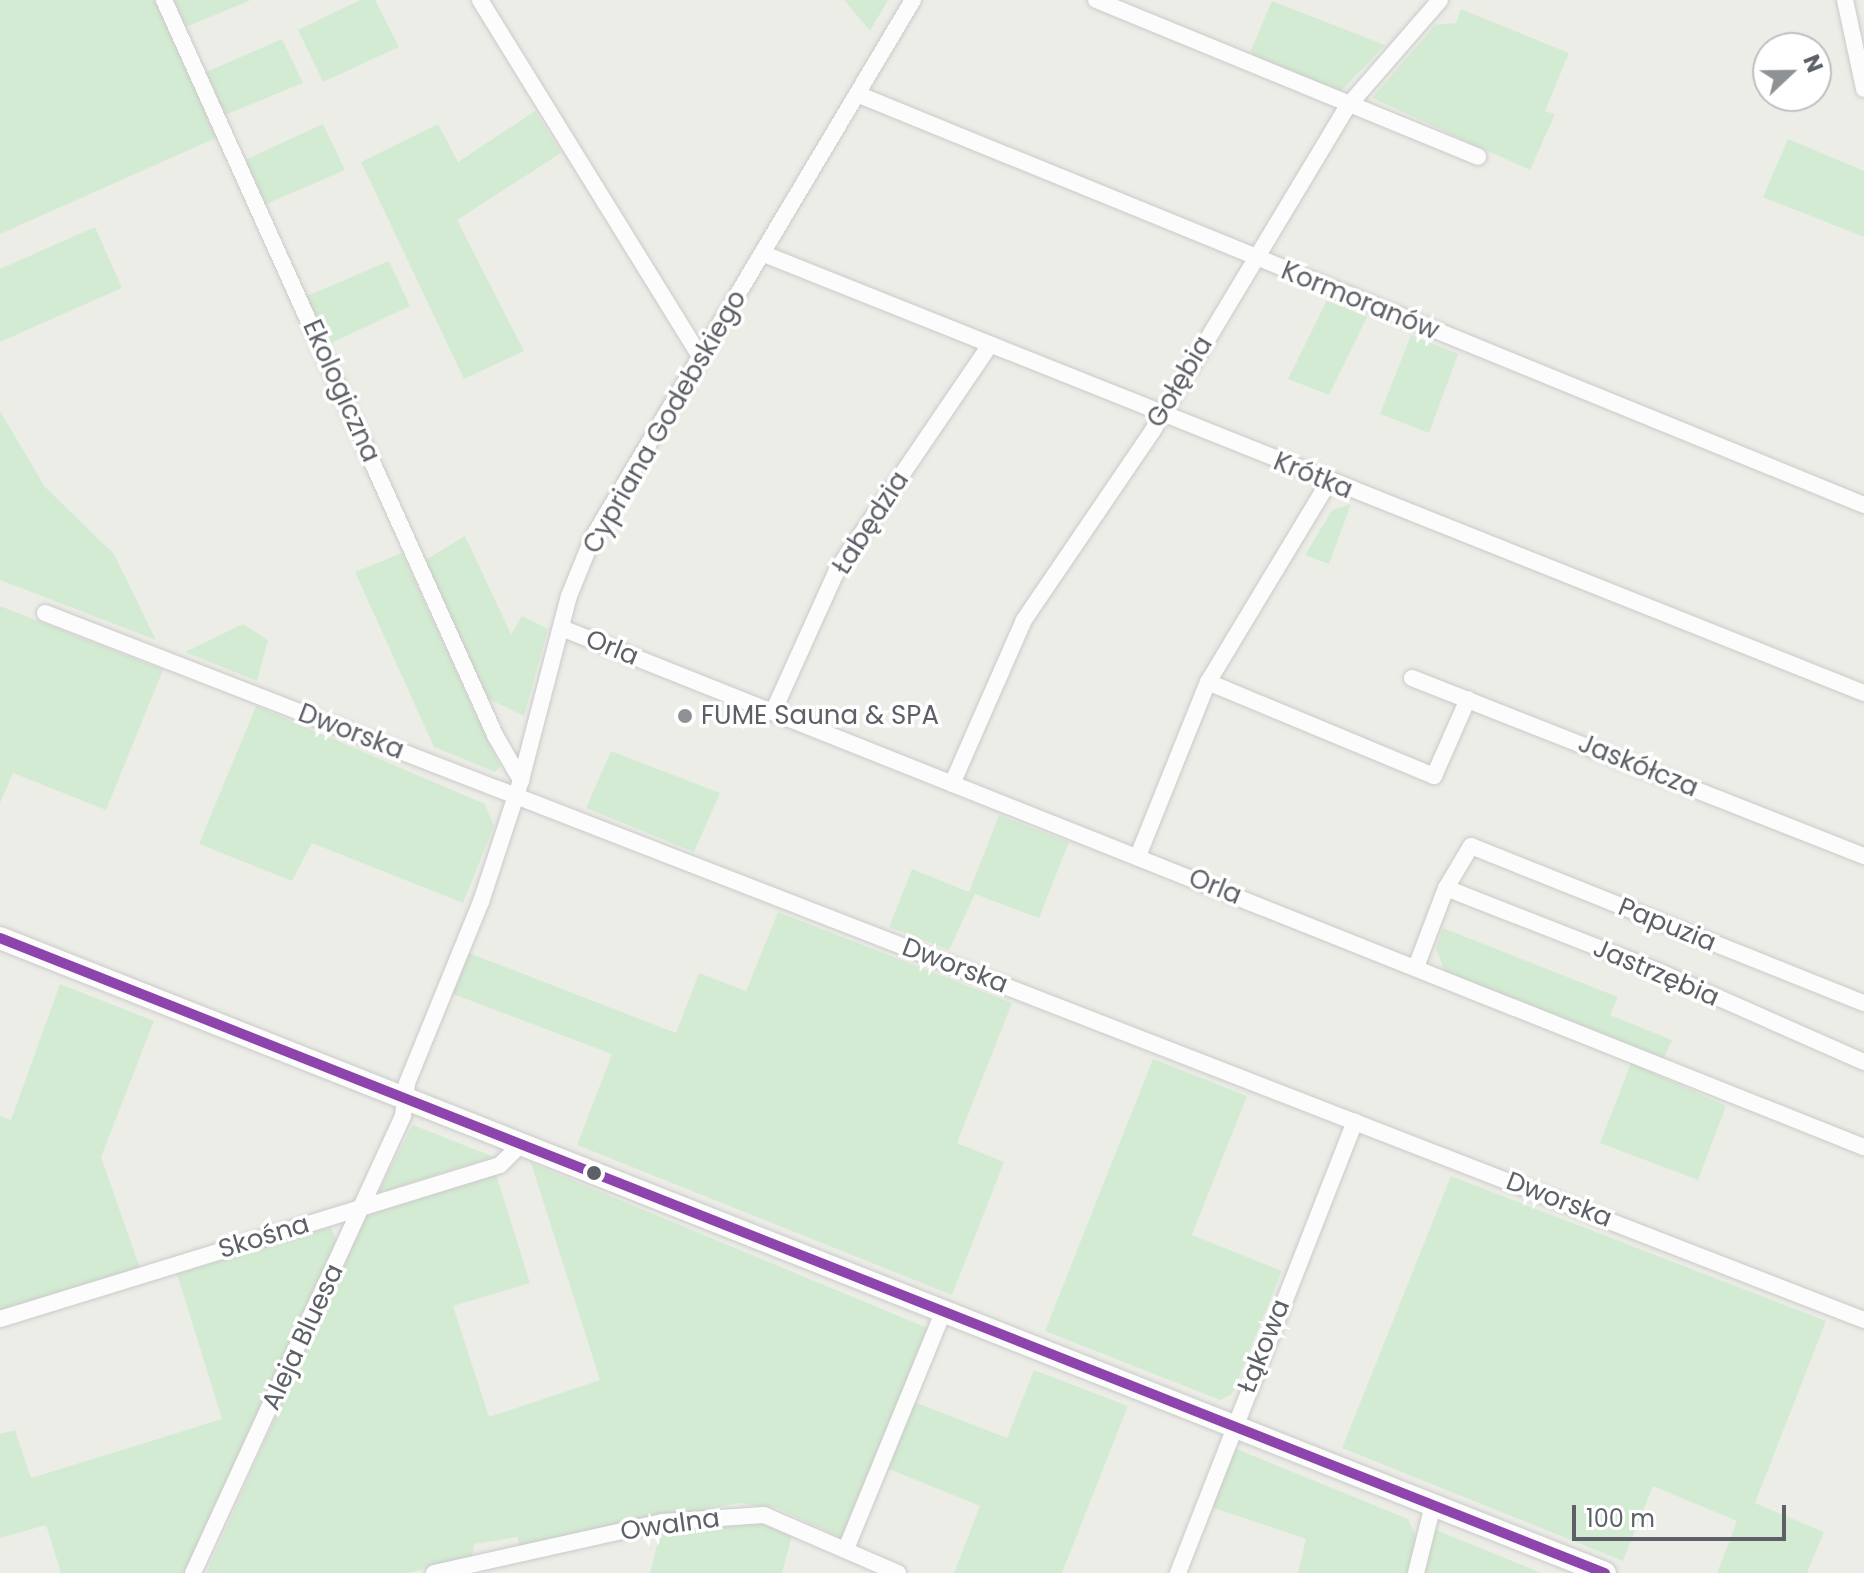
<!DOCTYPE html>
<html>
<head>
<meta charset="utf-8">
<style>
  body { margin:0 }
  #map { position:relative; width:1864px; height:1573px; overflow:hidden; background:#edede8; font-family:Poppins,sans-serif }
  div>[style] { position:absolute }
  .green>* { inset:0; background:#d4ebd3 }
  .roads { filter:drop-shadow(0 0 2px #cacac9) drop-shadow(0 0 2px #cacac9) }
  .street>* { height:16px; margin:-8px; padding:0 8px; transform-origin:8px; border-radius:8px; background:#fcfcfc }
  .secondary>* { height:22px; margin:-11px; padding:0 11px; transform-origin:11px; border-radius:11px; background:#fcfcfc }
  .bus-1>* { height:10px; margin:-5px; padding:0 5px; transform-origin:5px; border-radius:5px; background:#8e44ad }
  .dots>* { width:22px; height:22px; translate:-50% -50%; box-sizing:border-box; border:4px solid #fff; border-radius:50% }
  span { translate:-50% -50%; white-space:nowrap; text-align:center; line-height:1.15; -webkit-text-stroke:7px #fff; paint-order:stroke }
  .street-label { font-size:26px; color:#5d6167 }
  .poi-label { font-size:26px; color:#5d6167 }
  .left { translate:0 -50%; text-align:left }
  .north { position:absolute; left:1752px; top:32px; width:80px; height:80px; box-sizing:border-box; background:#fff; border:2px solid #bec0c2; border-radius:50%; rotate:68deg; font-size:22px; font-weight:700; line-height:32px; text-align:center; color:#5d6167 }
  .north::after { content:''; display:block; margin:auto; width:28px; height:36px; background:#8f9294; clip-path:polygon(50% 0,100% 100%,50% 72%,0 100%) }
  .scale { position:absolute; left:1572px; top:1505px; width:214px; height:36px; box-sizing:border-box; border:4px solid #5d6167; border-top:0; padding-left:10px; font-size:24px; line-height:28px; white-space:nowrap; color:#5d6167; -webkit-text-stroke:6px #fff; paint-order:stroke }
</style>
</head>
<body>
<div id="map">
  <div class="green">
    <div style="clip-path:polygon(0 0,158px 0,218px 137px,0 234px)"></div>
    <div style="clip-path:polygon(174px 0,251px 0,186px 27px)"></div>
    <div style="clip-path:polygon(360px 0,375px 0,399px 47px,323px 82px,298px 30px)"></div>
    <div style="clip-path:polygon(844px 0,888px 0,870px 31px)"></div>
    <div style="clip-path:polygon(1272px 1px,1385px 45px,1341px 91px,1254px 56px,1251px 50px)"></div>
    <div style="clip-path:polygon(1461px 9px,1569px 53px,1545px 111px,1555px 114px,1530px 170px,1372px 98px,1435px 25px,1456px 23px)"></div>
    <div style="clip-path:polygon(282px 39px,303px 83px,225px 115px,206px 72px)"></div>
    <div style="clip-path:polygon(535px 111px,561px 153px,457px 220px,524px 351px,464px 379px,361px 162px,438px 124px,458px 162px)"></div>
    <div style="clip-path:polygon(323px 124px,345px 170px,264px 205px,245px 160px)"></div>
    <div style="clip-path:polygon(1788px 139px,1864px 171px,1864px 237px,1763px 197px)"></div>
    <div style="clip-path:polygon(95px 227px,122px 288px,0 342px,0 269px)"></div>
    <div style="clip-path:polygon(389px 261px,410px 306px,327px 345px,305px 297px)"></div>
    <div style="clip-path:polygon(1327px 300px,1367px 317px,1329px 395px,1288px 379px)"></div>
    <div style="clip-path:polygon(1411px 335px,1458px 354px,1429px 433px,1380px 414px)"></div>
    <div style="clip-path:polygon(0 411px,45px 487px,114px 554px,156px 640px,0 580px)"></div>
    <div style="clip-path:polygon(1351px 504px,1329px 564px,1305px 555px,1332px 510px)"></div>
    <div style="clip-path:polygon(465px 536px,511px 634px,522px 616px,548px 629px,524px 716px,482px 696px,422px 562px)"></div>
    <div style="clip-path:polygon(402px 553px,500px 767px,495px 772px,434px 747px,355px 572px)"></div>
    <div style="clip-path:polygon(0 606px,163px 670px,106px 810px,13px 773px,0 803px)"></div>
    <div style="clip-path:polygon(243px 624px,268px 640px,257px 681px,185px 652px)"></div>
    <div style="clip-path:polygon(256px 706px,485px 804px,494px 826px,463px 903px,312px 843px,292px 881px,199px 844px)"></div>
    <div style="clip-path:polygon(611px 751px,720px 793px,694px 852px,586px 808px)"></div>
    <div style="clip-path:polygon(999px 815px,1069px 842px,1039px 918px,975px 894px,949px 950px,889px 927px,912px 869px,969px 892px)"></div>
    <div style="clip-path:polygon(778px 912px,1012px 1003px,957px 1143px,1004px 1162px,952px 1295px,577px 1145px,612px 1054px,453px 994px,469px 953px,676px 1033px,699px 973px,746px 991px)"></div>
    <div style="clip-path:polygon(1443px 928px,1618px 997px,1610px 1015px,1672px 1040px,1663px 1060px,1445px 972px,1436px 949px)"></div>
    <div style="clip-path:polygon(60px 984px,154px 1021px,101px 1157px,140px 1268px,0 1312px,0 1116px,11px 1120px)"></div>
    <div style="clip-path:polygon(1153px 1059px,1247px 1096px,1192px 1235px,1282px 1271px,1232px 1394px,1220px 1400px,1045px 1331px)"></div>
    <div style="clip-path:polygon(1631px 1063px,1726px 1106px,1698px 1180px,1600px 1143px)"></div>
    <div style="clip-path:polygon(413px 1124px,413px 1125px,494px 1157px,378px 1193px)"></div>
    <div style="clip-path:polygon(531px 1163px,930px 1329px,844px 1539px,777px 1508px,738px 1503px,521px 1549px,517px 1537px,474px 1544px,472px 1557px,408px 1573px,206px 1573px,366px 1216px,496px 1174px,530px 1283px,453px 1306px,489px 1417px,600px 1380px)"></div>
    <div style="clip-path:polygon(1451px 1176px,1826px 1321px,1755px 1503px,1824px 1532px,1807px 1573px,1717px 1573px,1737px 1521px,1653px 1486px,1623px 1561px,1342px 1448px)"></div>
    <div style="clip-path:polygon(331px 1227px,337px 1243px,185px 1573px,61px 1573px,46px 1525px,0 1538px,0 1434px,15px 1430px,31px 1478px,222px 1419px,177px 1274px)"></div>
    <div style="clip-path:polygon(1034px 1370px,1128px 1406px,1062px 1573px,954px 1573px,980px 1506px,889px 1469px,914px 1402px,1007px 1438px)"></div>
    <div style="clip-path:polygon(1234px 1448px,1408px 1519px,1418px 1540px,1410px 1573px,1298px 1573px,1306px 1539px,1211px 1507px)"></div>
    <div style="clip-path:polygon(729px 1522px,769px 1525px,792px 1536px,782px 1573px,650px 1573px,661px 1530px)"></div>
    <div style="clip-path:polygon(1431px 1528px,1541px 1573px,1420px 1573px)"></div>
  </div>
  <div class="roads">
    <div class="street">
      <div style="left:164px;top:0;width:808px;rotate:65.75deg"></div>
      <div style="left:496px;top:737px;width:50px;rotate:59.8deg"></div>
      <div style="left:480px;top:0;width:421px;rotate:58.3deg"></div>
      <div style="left:1096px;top:0;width:413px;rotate:22.3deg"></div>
      <div style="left:1845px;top:0;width:91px;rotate:77.9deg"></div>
      <div style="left:857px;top:94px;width:1088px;rotate:22.2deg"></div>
      <div style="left:764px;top:254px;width:1184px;rotate:21.76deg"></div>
      <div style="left:45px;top:613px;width:1952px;rotate:21.24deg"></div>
      <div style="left:564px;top:629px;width:1399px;rotate:21.73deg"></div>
      <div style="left:1412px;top:678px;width:486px;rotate:21.5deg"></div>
      <div style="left:1208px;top:682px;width:245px;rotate:22.6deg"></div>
      <div style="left:1434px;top:776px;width:84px;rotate:-66.2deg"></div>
      <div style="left:773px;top:712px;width:156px;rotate:-65.7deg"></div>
      <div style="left:837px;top:570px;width:272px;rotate:-55.8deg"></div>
      <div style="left:952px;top:784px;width:179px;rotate:-66.3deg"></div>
      <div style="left:1024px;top:620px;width:230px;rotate:-55.8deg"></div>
      <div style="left:1153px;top:430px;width:378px;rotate:-59deg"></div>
      <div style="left:1348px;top:106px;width:140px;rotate:-49deg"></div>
      <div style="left:1138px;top:856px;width:188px;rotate:-68.1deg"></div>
      <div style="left:1208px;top:682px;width:232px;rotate:-58.9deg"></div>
      <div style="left:1446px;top:888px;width:230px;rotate:21.4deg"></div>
      <div style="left:1660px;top:972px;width:223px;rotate:23.8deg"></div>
      <div style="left:1416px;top:967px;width:85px;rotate:-69.2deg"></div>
      <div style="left:1446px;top:888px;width:49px;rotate:-59.2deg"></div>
      <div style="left:1471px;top:846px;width:423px;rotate:21.8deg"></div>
      <div style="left:0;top:1319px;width:523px;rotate:-17.12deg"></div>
      <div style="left:500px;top:1165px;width:30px;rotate:-45deg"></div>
      <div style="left:846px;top:1549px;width:253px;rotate:-67.7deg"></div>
      <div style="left:193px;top:1573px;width:503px;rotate:-65.32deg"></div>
      <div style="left:403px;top:1116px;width:33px;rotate:-83deg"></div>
      <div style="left:407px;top:1083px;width:196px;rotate:-67.8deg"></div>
      <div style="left:481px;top:902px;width:128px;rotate:-71.8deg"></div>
      <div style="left:521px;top:780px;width:190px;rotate:-75.4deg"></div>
      <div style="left:569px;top:596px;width:64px;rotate:-67.9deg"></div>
      <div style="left:593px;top:537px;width:625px;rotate:-59.21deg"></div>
      <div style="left:434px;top:1573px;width:234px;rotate:-12.6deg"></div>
      <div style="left:662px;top:1522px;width:102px;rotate:-3.9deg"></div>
      <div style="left:764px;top:1515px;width:146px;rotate:23.4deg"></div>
      <div style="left:1178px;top:1573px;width:485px;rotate:-68.6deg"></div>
      <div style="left:1416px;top:1573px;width:70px;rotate:-76deg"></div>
    </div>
    <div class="secondary">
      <div style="left:0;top:938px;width:1726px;rotate:21.59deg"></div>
    </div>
  </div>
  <div class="bus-1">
    <div style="left:0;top:938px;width:1726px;rotate:21.59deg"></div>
  </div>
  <div class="dots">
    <div style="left:685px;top:716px;background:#8f9294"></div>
    <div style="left:594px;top:1173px;background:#5d6167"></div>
  </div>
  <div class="street-label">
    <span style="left:1360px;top:301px;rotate:22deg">Kormoranów</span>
    <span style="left:1180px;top:382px;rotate:-59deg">Gołębia</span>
    <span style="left:341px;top:391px;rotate:66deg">Ekologiczna</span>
    <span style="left:665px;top:422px;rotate:-60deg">Cypriana Godebskiego</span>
    <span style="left:1313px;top:476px;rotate:22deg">Krótka</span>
    <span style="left:871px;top:523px;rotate:-57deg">Łabędzia</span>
    <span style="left:612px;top:648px;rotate:22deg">Orla</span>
    <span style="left:351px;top:732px;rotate:21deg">Dworska</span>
    <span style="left:1638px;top:766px;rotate:22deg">Jaskółcza</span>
    <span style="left:1215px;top:887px;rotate:22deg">Orla</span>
    <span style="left:1667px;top:925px;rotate:22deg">Papuzia</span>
    <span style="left:955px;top:966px;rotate:21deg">Dworska</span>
    <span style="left:1656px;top:973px;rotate:23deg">Jastrzębia</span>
    <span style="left:1559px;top:1200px;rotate:21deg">Dworska</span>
    <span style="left:264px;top:1237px;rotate:-17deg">Skośna</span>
    <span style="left:303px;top:1337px;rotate:-65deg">Aleja Bluesa</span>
    <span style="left:1264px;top:1346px;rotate:-68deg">Łąkowa</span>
    <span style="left:670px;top:1525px;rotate:-8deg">Owalna</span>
  </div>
  <div class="poi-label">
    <span class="left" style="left:701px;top:716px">FUME Sauna &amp; SPA</span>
  </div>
  <div class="north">N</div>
  <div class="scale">100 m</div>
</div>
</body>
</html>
